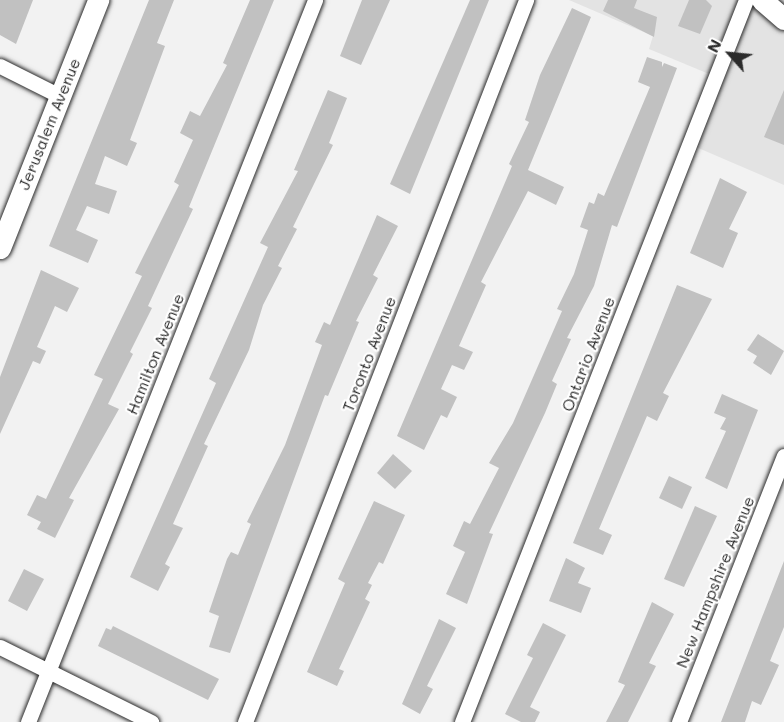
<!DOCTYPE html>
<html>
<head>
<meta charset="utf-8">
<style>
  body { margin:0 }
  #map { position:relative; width:784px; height:722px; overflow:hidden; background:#f2f2f2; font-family:Mali,sans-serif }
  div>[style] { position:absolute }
  .built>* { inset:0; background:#e3e3e3 }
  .building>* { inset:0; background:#c1c1c1 }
  .roads { filter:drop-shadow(0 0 2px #2b2b2b) drop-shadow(0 0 2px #2b2b2b) }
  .street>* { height:15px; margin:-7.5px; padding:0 7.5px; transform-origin:7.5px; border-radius:7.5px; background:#fff }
  .secondary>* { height:21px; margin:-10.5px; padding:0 10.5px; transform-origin:10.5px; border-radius:10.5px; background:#fff }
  span { translate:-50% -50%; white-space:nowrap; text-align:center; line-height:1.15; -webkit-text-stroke:4.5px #fff; paint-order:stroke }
  .street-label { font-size:16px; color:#2b2b2b }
  .north { position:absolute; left:700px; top:24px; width:60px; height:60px; -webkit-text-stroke:4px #fff; paint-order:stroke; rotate:297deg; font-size:16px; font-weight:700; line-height:24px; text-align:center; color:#2b2b2b }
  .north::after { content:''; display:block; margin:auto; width:21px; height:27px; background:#2b2b2b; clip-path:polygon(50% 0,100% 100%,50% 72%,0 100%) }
</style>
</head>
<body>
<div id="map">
  <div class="built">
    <div style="clip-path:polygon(569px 0,784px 0,784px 185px,682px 141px,709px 74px,649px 49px,653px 36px)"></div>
  </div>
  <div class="building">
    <div style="clip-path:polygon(0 0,33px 0,16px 44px,0 35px)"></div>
    <div style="clip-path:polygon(149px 0,174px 0,157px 43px,165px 46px,130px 140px,137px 143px,127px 166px,105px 156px,95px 184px,117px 191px,109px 214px,87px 206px,76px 230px,98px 240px,88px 263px,49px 246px)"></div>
    <div style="clip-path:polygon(250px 0,274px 0,189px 207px,193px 209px,148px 306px,152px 308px,130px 352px,133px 354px,108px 404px,119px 409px,69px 498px,74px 500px,55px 538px,37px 529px,41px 522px,27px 515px,37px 495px,46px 499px,103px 379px,94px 375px,142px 276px,135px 273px,179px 185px,174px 182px,193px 140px,180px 133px,190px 111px,200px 116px,227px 65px,223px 63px)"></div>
    <div style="clip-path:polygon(362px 0,390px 0,361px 65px,340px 56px)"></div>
    <div style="clip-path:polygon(470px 0,489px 0,410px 194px,390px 184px)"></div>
    <div style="clip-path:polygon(608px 0,637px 0,634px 8px,657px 17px,654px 37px,603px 11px)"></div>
    <div style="clip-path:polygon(689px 0,706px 0,712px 6px,700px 34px,678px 26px)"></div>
    <div style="clip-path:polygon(572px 8px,591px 17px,528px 170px,564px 187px,556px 205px,528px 191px,481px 282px,486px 285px,459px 346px,473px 352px,464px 370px,452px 365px,441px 389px,457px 397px,447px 418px,441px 415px,424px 450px,397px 436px,512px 166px,509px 164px,529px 122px,525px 120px,540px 75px)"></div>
    <div style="clip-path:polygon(647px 57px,662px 62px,662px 67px,664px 63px,677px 68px,617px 227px,612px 225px,594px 286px,567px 338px,571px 339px,552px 381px,557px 384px,545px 413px,489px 533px,493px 534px,467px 604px,446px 594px,465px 552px,453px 546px,464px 521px,470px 524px,499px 468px,489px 463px,513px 423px,562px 311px,557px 309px,574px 274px,588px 230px,580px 227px,589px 202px,594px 204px,598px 193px,604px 196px,650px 87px,638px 82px)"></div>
    <div style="clip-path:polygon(328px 90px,347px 98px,329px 143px,333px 145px,293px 227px,297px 229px,278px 266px,282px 268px,263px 305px,249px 350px,204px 444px,208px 446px,173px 524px,183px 528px,165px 564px,170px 567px,158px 591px,130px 577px,216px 383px,209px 379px,268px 247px,260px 243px,298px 171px,294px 170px)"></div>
    <div style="clip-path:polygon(784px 90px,784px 145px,764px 137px)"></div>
    <div style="clip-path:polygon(720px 178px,747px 192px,729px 229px,738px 233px,723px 268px,690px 253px)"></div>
    <div style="clip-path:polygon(377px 215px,398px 226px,373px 275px,378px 278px,356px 321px,359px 322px,328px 396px,325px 395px,230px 653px,209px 647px,219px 616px,209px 612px,227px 559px,231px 552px,238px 555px,251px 524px,247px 522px,285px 445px,322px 345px,315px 342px,324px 322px,330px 325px)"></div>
    <div style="clip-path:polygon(41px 270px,79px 288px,67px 312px,55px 306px,37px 347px,46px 351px,40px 364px,33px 361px,0 434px,0 377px)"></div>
    <div style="clip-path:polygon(677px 285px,712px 299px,663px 393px,669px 396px,657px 421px,647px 416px,599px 529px,612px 535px,603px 555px,573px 543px)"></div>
    <div style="clip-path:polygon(758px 334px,784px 351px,771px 375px,753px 363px,757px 356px,747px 350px)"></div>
    <div style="clip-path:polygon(722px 394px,758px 410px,727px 489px,705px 478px,726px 431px,720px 429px,726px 418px,714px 413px)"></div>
    <div style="clip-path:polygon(393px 454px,412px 471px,395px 489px,377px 473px)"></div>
    <div style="clip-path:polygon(669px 476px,692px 487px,682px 509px,659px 498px)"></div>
    <div style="clip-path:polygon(374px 501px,405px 515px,383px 564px,379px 562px,368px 583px,372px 585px,365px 599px,370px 602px,339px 669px,344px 671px,337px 686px,307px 672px,345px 583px,338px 579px)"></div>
    <div style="clip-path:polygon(695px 506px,717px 516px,684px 587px,664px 579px)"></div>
    <div style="clip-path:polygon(566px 558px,585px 568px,578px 583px,591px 588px,581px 613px,549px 601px)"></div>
    <div style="clip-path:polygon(784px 561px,784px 627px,770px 661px,779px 665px,761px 705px,752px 701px,745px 722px,721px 722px)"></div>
    <div style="clip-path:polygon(24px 569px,44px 579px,27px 611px,8px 601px)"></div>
    <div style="clip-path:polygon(652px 602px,674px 614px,649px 663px,656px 666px,628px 722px,606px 722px,625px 685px,618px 682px)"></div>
    <div style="clip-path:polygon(439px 619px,456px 628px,427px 686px,433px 689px,420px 714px,402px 704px)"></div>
    <div style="clip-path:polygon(543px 623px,566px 635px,530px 707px,540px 712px,535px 722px,521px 722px,505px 714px,533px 658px,527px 655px)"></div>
    <div style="clip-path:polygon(113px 626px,219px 679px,208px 700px,98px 646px,106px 628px,111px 630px)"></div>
  </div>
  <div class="roads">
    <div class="street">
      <div style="left:0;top:66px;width:67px;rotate:26.6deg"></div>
      <div style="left:0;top:647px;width:169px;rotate:26.4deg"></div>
      <div style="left:28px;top:722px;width:777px;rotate:-68.32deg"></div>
      <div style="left:245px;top:722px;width:775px;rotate:-68.73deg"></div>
      <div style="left:462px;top:722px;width:776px;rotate:-68.53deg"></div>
      <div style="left:679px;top:722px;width:286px;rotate:-68.5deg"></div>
    </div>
    <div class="secondary">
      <div style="left:762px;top:0;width:29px;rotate:41deg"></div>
      <div style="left:0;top:248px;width:267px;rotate:-68.4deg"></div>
    </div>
  </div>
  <div class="street-label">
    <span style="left:49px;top:124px;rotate:-68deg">Jerusalem Avenue</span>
    <span style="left:155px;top:354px;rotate:-68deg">Hamilton Avenue</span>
    <span style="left:369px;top:354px;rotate:-69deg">Toronto Avenue</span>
    <span style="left:588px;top:354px;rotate:-69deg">Ontario Avenue</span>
    <span style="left:715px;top:582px;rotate:-68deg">New Hampshire Avenue</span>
  </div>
  <div class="north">N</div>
</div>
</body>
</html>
